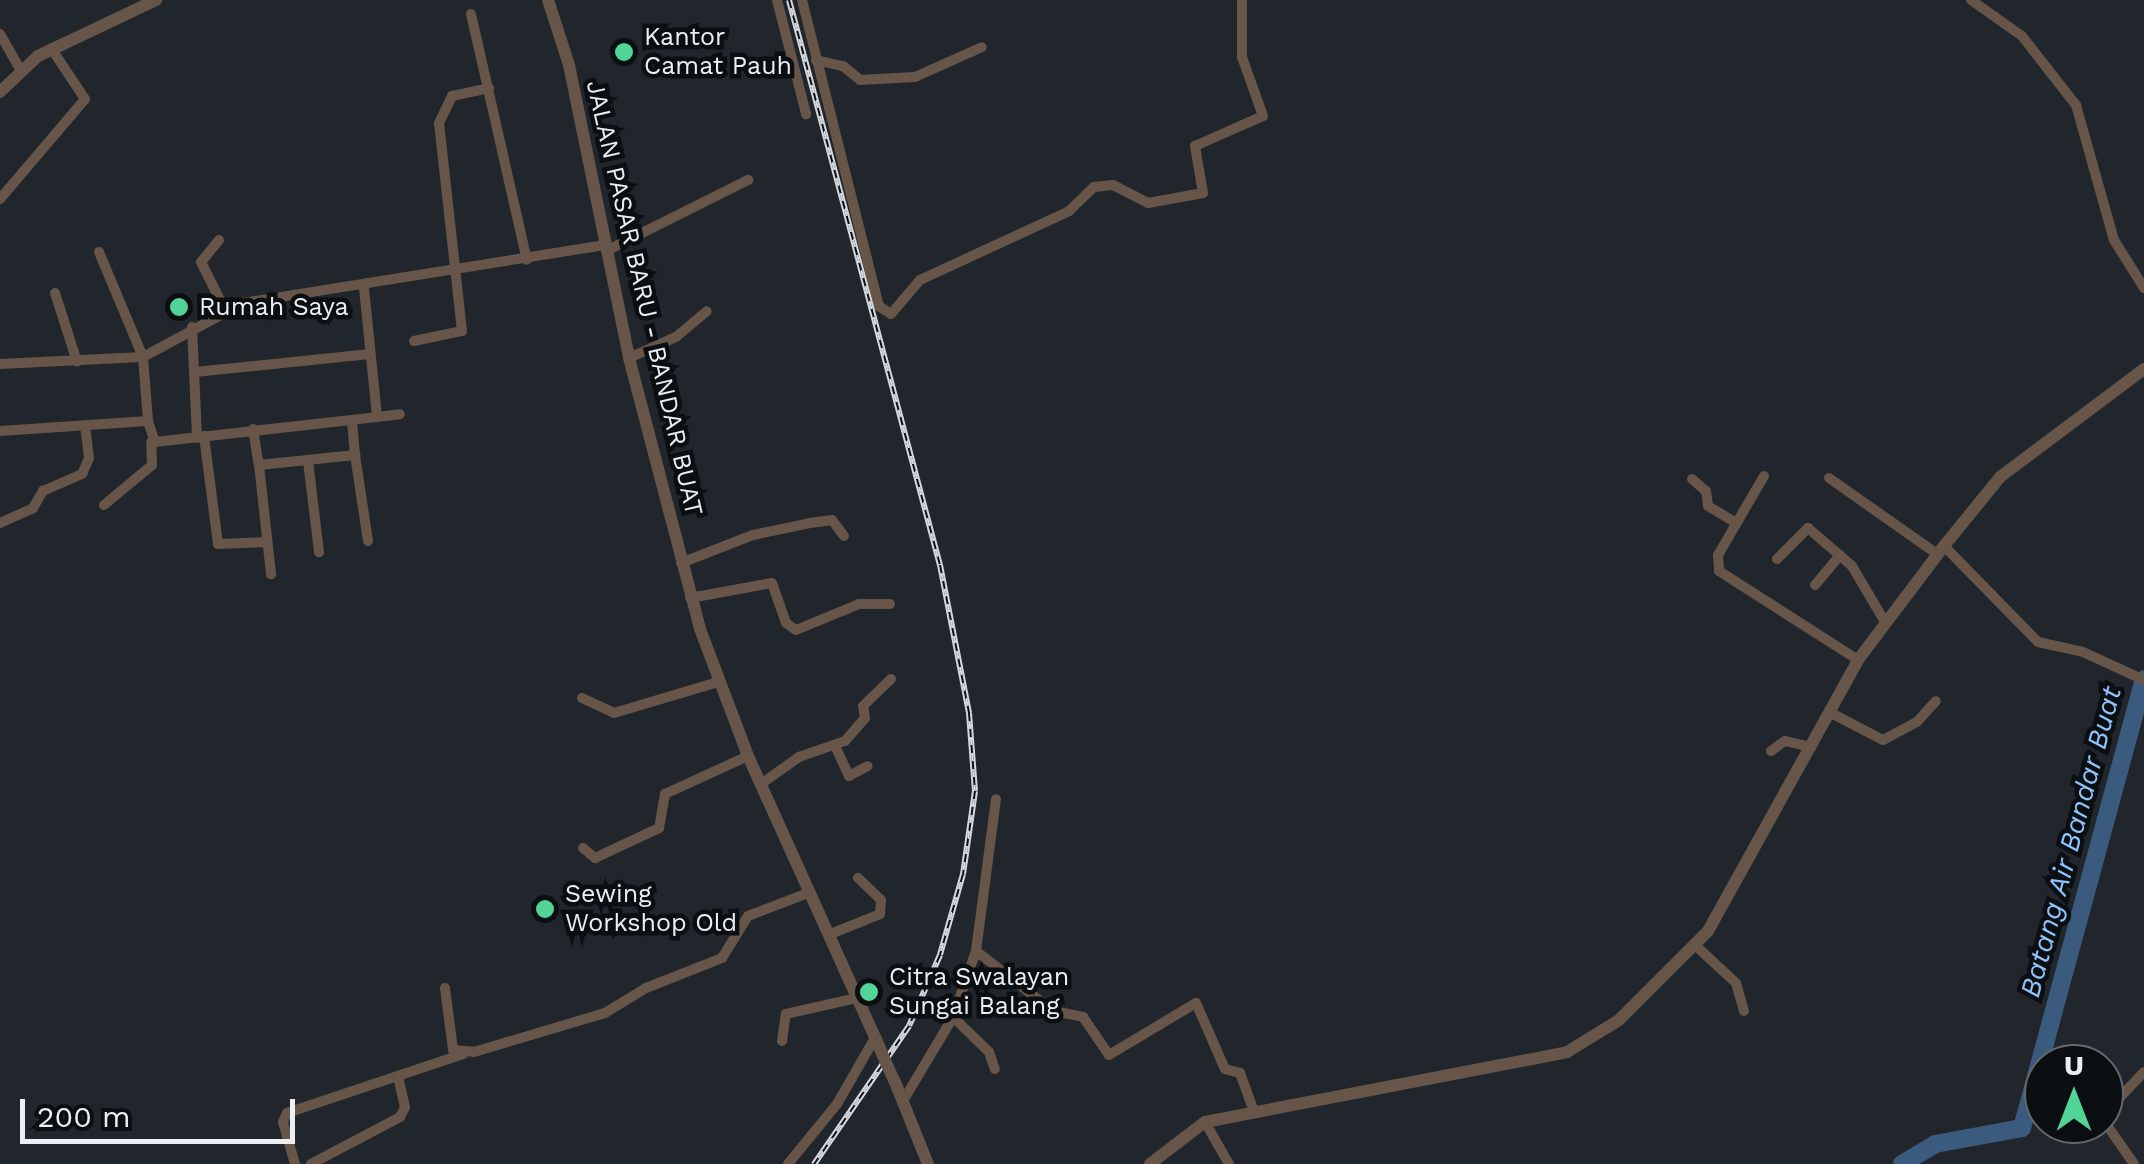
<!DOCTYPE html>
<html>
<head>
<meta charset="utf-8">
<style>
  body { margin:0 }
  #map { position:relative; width:2144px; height:1164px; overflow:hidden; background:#20262c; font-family:"Work Sans",sans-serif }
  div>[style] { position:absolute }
  .river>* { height:18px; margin:-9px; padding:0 9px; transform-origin:9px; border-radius:9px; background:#3b5b7e }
  .minor>* { height:10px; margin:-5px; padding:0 5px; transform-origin:5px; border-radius:5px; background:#665548 }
  .tertiary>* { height:12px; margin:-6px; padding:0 6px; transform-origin:6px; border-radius:6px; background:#665548 }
  .rail>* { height:6px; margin-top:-3px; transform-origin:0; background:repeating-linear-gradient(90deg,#0c0f12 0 8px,#d5d9de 0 16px); box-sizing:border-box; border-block:2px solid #d5d9de }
  .tertiary-bridge>* { height:12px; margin:-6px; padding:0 6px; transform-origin:6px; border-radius:6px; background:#665548 }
  .dots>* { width:28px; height:28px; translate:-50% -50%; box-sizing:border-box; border:5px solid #0c0f12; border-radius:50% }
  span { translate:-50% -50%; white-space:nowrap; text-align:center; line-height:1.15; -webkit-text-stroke:9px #0c0f12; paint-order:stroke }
  .poi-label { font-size:25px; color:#ebeff4 }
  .left { translate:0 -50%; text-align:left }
  .street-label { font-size:25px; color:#ebeff4 }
  .water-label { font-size:28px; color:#8fc3fc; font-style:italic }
  .north { position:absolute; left:2024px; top:1044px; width:100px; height:100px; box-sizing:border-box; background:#0c0f12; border:2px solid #65696c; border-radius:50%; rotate:0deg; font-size:28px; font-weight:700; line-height:40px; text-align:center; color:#ebeff4 }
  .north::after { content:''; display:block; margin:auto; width:35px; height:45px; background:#52d397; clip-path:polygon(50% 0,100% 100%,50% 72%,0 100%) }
  .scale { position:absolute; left:20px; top:1099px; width:275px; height:45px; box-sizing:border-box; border:5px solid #ebeff4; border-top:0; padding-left:12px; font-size:30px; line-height:35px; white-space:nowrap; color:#ebeff4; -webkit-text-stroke:8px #0c0f12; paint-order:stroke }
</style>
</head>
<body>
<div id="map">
  <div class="river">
    <div style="left:1902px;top:1164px;width:39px;rotate:-31deg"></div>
    <div style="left:1935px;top:1144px;width:88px;rotate:-10.4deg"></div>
    <div style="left:2022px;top:1128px;width:465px;rotate:-74.8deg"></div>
  </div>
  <div class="minor">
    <div style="left:777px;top:0;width:118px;rotate:75.7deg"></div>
    <div style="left:802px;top:0;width:316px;rotate:75.9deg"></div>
    <div style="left:879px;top:306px;width:14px;rotate:34deg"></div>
    <div style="left:891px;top:314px;width:45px;rotate:-49.5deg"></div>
    <div style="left:920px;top:280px;width:164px;rotate:-24.8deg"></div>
    <div style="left:1069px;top:211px;width:35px;rotate:-44deg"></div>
    <div style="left:1094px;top:187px;width:19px;rotate:-6deg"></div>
    <div style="left:1113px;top:185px;width:39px;rotate:27deg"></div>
    <div style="left:1148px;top:203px;width:56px;rotate:-10.3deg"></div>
    <div style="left:1203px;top:193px;width:48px;rotate:-99.7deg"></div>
    <div style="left:1195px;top:146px;width:74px;rotate:-23.8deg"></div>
    <div style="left:1263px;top:116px;width:63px;rotate:-109.6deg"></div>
    <div style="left:1242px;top:57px;width:57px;rotate:-90deg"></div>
    <div style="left:1971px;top:0;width:62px;rotate:35.2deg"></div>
    <div style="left:2022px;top:36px;width:88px;rotate:52deg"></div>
    <div style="left:2076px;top:105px;width:140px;rotate:74.3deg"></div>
    <div style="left:2114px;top:240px;width:57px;rotate:58deg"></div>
    <div style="left:471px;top:14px;width:252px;rotate:77.2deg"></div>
    <div style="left:0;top:34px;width:40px;rotate:60.3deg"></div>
    <div style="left:816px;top:60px;width:28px;rotate:13deg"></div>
    <div style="left:843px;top:66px;width:22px;rotate:39deg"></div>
    <div style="left:860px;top:80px;width:55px;rotate:-3.1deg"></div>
    <div style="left:915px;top:77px;width:73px;rotate:-24.1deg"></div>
    <div style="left:0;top:199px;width:131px;rotate:-49.6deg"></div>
    <div style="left:85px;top:99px;width:61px;rotate:-123.7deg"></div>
    <div style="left:219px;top:240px;width:28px;rotate:129deg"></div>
    <div style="left:201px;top:262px;width:51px;rotate:63.4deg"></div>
    <div style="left:608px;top:250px;width:157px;rotate:-26.6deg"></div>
    <div style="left:99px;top:252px;width:114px;rotate:67.3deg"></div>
    <div style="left:143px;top:357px;width:64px;rotate:85.5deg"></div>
    <div style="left:364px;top:288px;width:130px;rotate:84.2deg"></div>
    <div style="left:377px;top:417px;width:23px;rotate:-7deg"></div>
    <div style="left:55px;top:293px;width:72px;rotate:72.3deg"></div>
    <div style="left:192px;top:327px;width:111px;rotate:87.4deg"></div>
    <div style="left:414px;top:341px;width:49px;rotate:-11.8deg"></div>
    <div style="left:462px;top:331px;width:209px;rotate:-96.3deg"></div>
    <div style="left:439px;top:123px;width:30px;rotate:-64deg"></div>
    <div style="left:452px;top:96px;width:38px;rotate:-12deg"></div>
    <div style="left:629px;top:358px;width:51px;rotate:-24.1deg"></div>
    <div style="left:676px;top:337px;width:40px;rotate:-40deg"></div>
    <div style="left:0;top:364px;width:143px;rotate:-2.8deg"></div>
    <div style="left:143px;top:357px;width:114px;rotate:-28.4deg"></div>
    <div style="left:243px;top:303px;width:368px;rotate:-9.1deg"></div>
    <div style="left:195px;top:372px;width:176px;rotate:-5.9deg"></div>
    <div style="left:352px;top:421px;width:34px;rotate:85deg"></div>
    <div style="left:253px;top:429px;width:36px;rotate:81deg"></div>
    <div style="left:259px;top:465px;width:97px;rotate:-5.9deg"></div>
    <div style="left:355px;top:455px;width:87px;rotate:81.4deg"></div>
    <div style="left:0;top:431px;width:148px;rotate:-3.9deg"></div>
    <div style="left:148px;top:421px;width:22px;rotate:72deg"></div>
    <div style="left:155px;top:442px;width:223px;rotate:-6.4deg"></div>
    <div style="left:204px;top:436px;width:109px;rotate:82.6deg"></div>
    <div style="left:218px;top:544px;width:49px;rotate:-2.3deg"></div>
    <div style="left:308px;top:461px;width:92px;rotate:83.1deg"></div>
    <div style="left:259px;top:465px;width:110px;rotate:83.7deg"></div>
    <div style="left:1764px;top:476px;width:91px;rotate:120.2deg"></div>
    <div style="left:1718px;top:555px;width:16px;rotate:86deg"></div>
    <div style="left:1719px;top:571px;width:165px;rotate:32.6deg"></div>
    <div style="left:1829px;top:478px;width:132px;rotate:35.1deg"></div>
    <div style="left:1692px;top:479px;width:18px;rotate:41deg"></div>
    <div style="left:1706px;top:491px;width:15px;rotate:82deg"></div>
    <div style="left:1708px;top:506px;width:33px;rotate:31deg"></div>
    <div style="left:104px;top:505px;width:62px;rotate:-39.8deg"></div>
    <div style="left:152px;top:465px;width:23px;rotate:-92deg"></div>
    <div style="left:0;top:523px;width:36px;rotate:-24deg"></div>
    <div style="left:33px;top:508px;width:20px;rotate:-60deg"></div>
    <div style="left:43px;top:491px;width:43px;rotate:-23.6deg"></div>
    <div style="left:82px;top:474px;width:17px;rotate:-66deg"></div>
    <div style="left:89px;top:458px;width:32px;rotate:-97deg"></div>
    <div style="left:1944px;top:546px;width:134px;rotate:45.6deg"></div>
    <div style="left:2038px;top:642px;width:46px;rotate:12.5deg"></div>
    <div style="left:2083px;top:652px;width:67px;rotate:24.7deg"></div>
    <div style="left:1777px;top:559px;width:44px;rotate:-45deg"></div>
    <div style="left:1808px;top:528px;width:58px;rotate:40.8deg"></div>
    <div style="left:1852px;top:566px;width:65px;rotate:59.5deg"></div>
    <div style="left:681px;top:563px;width:77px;rotate:-21.3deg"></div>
    <div style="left:753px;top:535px;width:58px;rotate:-11.9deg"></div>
    <div style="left:810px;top:523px;width:22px;rotate:-8deg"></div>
    <div style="left:832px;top:520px;width:20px;rotate:53deg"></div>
    <div style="left:1815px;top:585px;width:39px;rotate:-50deg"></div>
    <div style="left:690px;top:598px;width:83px;rotate:-10.4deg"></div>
    <div style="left:772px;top:583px;width:42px;rotate:70.7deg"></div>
    <div style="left:786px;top:623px;width:12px;rotate:35deg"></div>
    <div style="left:796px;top:630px;width:68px;rotate:-22.4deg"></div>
    <div style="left:859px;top:604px;width:31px"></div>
    <div style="left:582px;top:698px;width:35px;rotate:25deg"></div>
    <div style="left:614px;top:713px;width:109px;rotate:-16.6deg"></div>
    <div style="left:1829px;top:712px;width:61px;rotate:27.4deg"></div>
    <div style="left:1883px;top:740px;width:38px;rotate:-28deg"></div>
    <div style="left:1917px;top:722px;width:28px;rotate:-48deg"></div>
    <div style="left:836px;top:748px;width:31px;rotate:65deg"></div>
    <div style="left:849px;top:776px;width:21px;rotate:-28deg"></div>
    <div style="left:1771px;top:751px;width:17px;rotate:-36deg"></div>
    <div style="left:1785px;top:741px;width:27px;rotate:13deg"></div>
    <div style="left:761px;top:784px;width:47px;rotate:-35.4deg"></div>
    <div style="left:799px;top:757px;width:49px;rotate:-19.2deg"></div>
    <div style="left:845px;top:741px;width:30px;rotate:-49deg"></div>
    <div style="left:865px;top:718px;width:12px;rotate:-99deg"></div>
    <div style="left:863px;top:706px;width:39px;rotate:-44deg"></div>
    <div style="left:583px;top:848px;width:16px;rotate:40deg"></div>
    <div style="left:595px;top:858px;width:71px;rotate:-25.1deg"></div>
    <div style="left:659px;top:828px;width:35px;rotate:-80deg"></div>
    <div style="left:665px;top:794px;width:91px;rotate:-24.6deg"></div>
    <div style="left:828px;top:935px;width:56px;rotate:-22deg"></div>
    <div style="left:880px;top:914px;width:14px;rotate:-86deg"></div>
    <div style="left:881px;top:900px;width:32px;rotate:-136deg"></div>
    <div style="left:1695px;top:945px;width:56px;rotate:42.8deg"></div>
    <div style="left:1736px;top:983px;width:29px;rotate:74deg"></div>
    <div style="left:976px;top:951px;width:98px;rotate:37.9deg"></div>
    <div style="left:1053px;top:1011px;width:31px;rotate:11deg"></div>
    <div style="left:1083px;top:1017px;width:46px;rotate:55.6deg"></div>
    <div style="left:1109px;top:1055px;width:101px;rotate:-30.9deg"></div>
    <div style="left:1196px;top:1003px;width:72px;rotate:66.3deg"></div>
    <div style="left:1225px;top:1069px;width:16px;rotate:15deg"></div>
    <div style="left:1240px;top:1073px;width:37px;rotate:70deg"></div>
    <div style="left:445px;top:988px;width:63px;rotate:82.6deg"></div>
    <div style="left:453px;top:1050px;width:21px;rotate:5deg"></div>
    <div style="left:474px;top:1052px;width:137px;rotate:-16.6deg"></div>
    <div style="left:605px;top:1013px;width:48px;rotate:-31.4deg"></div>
    <div style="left:646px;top:988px;width:82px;rotate:-21.5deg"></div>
    <div style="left:722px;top:958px;width:49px;rotate:-58.2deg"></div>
    <div style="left:748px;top:916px;width:64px;rotate:-21deg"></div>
    <div style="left:953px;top:1017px;width:50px;rotate:44.2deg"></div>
    <div style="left:989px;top:1052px;width:18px;rotate:71deg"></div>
    <div style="left:782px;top:1041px;width:27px;rotate:-82deg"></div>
    <div style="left:786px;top:1014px;width:73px;rotate:-12.7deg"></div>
    <div style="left:903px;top:1101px;width:98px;rotate:-59.2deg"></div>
    <div style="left:953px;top:1017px;width:70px;rotate:-70.8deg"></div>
    <div style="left:976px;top:951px;width:153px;rotate:-82.5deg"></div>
    <div style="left:2104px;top:1114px;width:58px;rotate:-46.4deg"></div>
    <div style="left:2104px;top:1121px;width:52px;rotate:55.1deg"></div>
    <div style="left:1205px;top:1122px;width:48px;rotate:60.3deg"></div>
    <div style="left:2088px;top:1126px;width:3px;rotate:-45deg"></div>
    <div style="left:295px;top:1164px;width:44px;rotate:-105.9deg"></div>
    <div style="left:283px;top:1122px;width:10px;rotate:-66deg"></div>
    <div style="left:287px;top:1113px;width:186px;rotate:-18.5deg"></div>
    <div style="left:311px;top:1164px;width:101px;rotate:-27.8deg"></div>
    <div style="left:400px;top:1117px;width:11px;rotate:-63deg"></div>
    <div style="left:405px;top:1107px;width:32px;rotate:-103deg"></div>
    <div style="left:788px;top:1164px;width:77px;rotate:-50.8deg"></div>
    <div style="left:837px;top:1104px;width:76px;rotate:-60.1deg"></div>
  </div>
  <div class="tertiary">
    <div style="left:548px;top:0;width:68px;rotate:72.1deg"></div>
    <div style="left:569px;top:65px;width:299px;rotate:78.4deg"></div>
    <div style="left:629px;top:358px;width:280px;rotate:75.3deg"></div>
    <div style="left:700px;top:629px;width:136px;rotate:69.3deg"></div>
    <div style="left:748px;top:756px;width:321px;rotate:65.7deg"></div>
    <div style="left:0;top:92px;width:52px;rotate:-43.5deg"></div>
    <div style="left:38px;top:56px;width:131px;rotate:-25.4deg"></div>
    <div style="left:895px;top:1082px;width:88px;rotate:68.1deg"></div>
    <div style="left:1150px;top:1164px;width:69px;rotate:-37.4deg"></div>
    <div style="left:1205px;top:1122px;width:369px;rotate:-10.9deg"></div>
    <div style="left:1567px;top:1052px;width:61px;rotate:-31.6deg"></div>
    <div style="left:1619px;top:1020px;width:126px;rotate:-45deg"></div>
    <div style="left:1708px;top:931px;width:310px;rotate:-61deg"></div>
    <div style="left:1858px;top:660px;width:143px;rotate:-53deg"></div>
    <div style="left:1944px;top:546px;width:89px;rotate:-50.9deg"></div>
    <div style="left:2000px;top:477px;width:180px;rotate:-36.9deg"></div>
  </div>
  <div class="rail">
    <div style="left:789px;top:0;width:585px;rotate:75.04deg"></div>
    <div style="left:940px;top:565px;width:151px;rotate:78.9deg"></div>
    <div style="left:969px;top:713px;width:78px;rotate:85.6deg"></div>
    <div style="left:975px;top:791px;width:84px;rotate:98.2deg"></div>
    <div style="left:963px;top:874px;width:84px;rotate:105.9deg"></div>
    <div style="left:940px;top:955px;width:77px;rotate:113.6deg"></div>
    <div style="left:909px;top:1026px;width:168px;rotate:124.5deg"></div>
  </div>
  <div class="tertiary-bridge">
    <div style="left:880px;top:1049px;width:36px;rotate:66deg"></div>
  </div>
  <div class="dots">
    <div style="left:624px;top:52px;background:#52d397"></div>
    <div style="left:179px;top:307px;background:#52d397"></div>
    <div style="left:545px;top:909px;background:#52d397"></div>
    <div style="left:869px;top:992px;background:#52d397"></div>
  </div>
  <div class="poi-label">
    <span class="left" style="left:644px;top:52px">Kantor<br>Camat Pauh</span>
    <span class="left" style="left:199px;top:307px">Rumah Saya</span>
    <span class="left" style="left:565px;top:909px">Sewing<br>Workshop Old</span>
    <span class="left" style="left:889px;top:992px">Citra Swalayan<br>Sungai Balang</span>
  </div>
  <div class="street-label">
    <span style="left:644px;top:298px;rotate:77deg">JALAN PASAR BARU - BANDAR BUAT</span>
  </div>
  <div class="water-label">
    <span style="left:2071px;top:842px;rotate:-75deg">Batang Air Bandar Buat</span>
  </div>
  <div class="north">U</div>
  <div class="scale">200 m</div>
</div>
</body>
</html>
